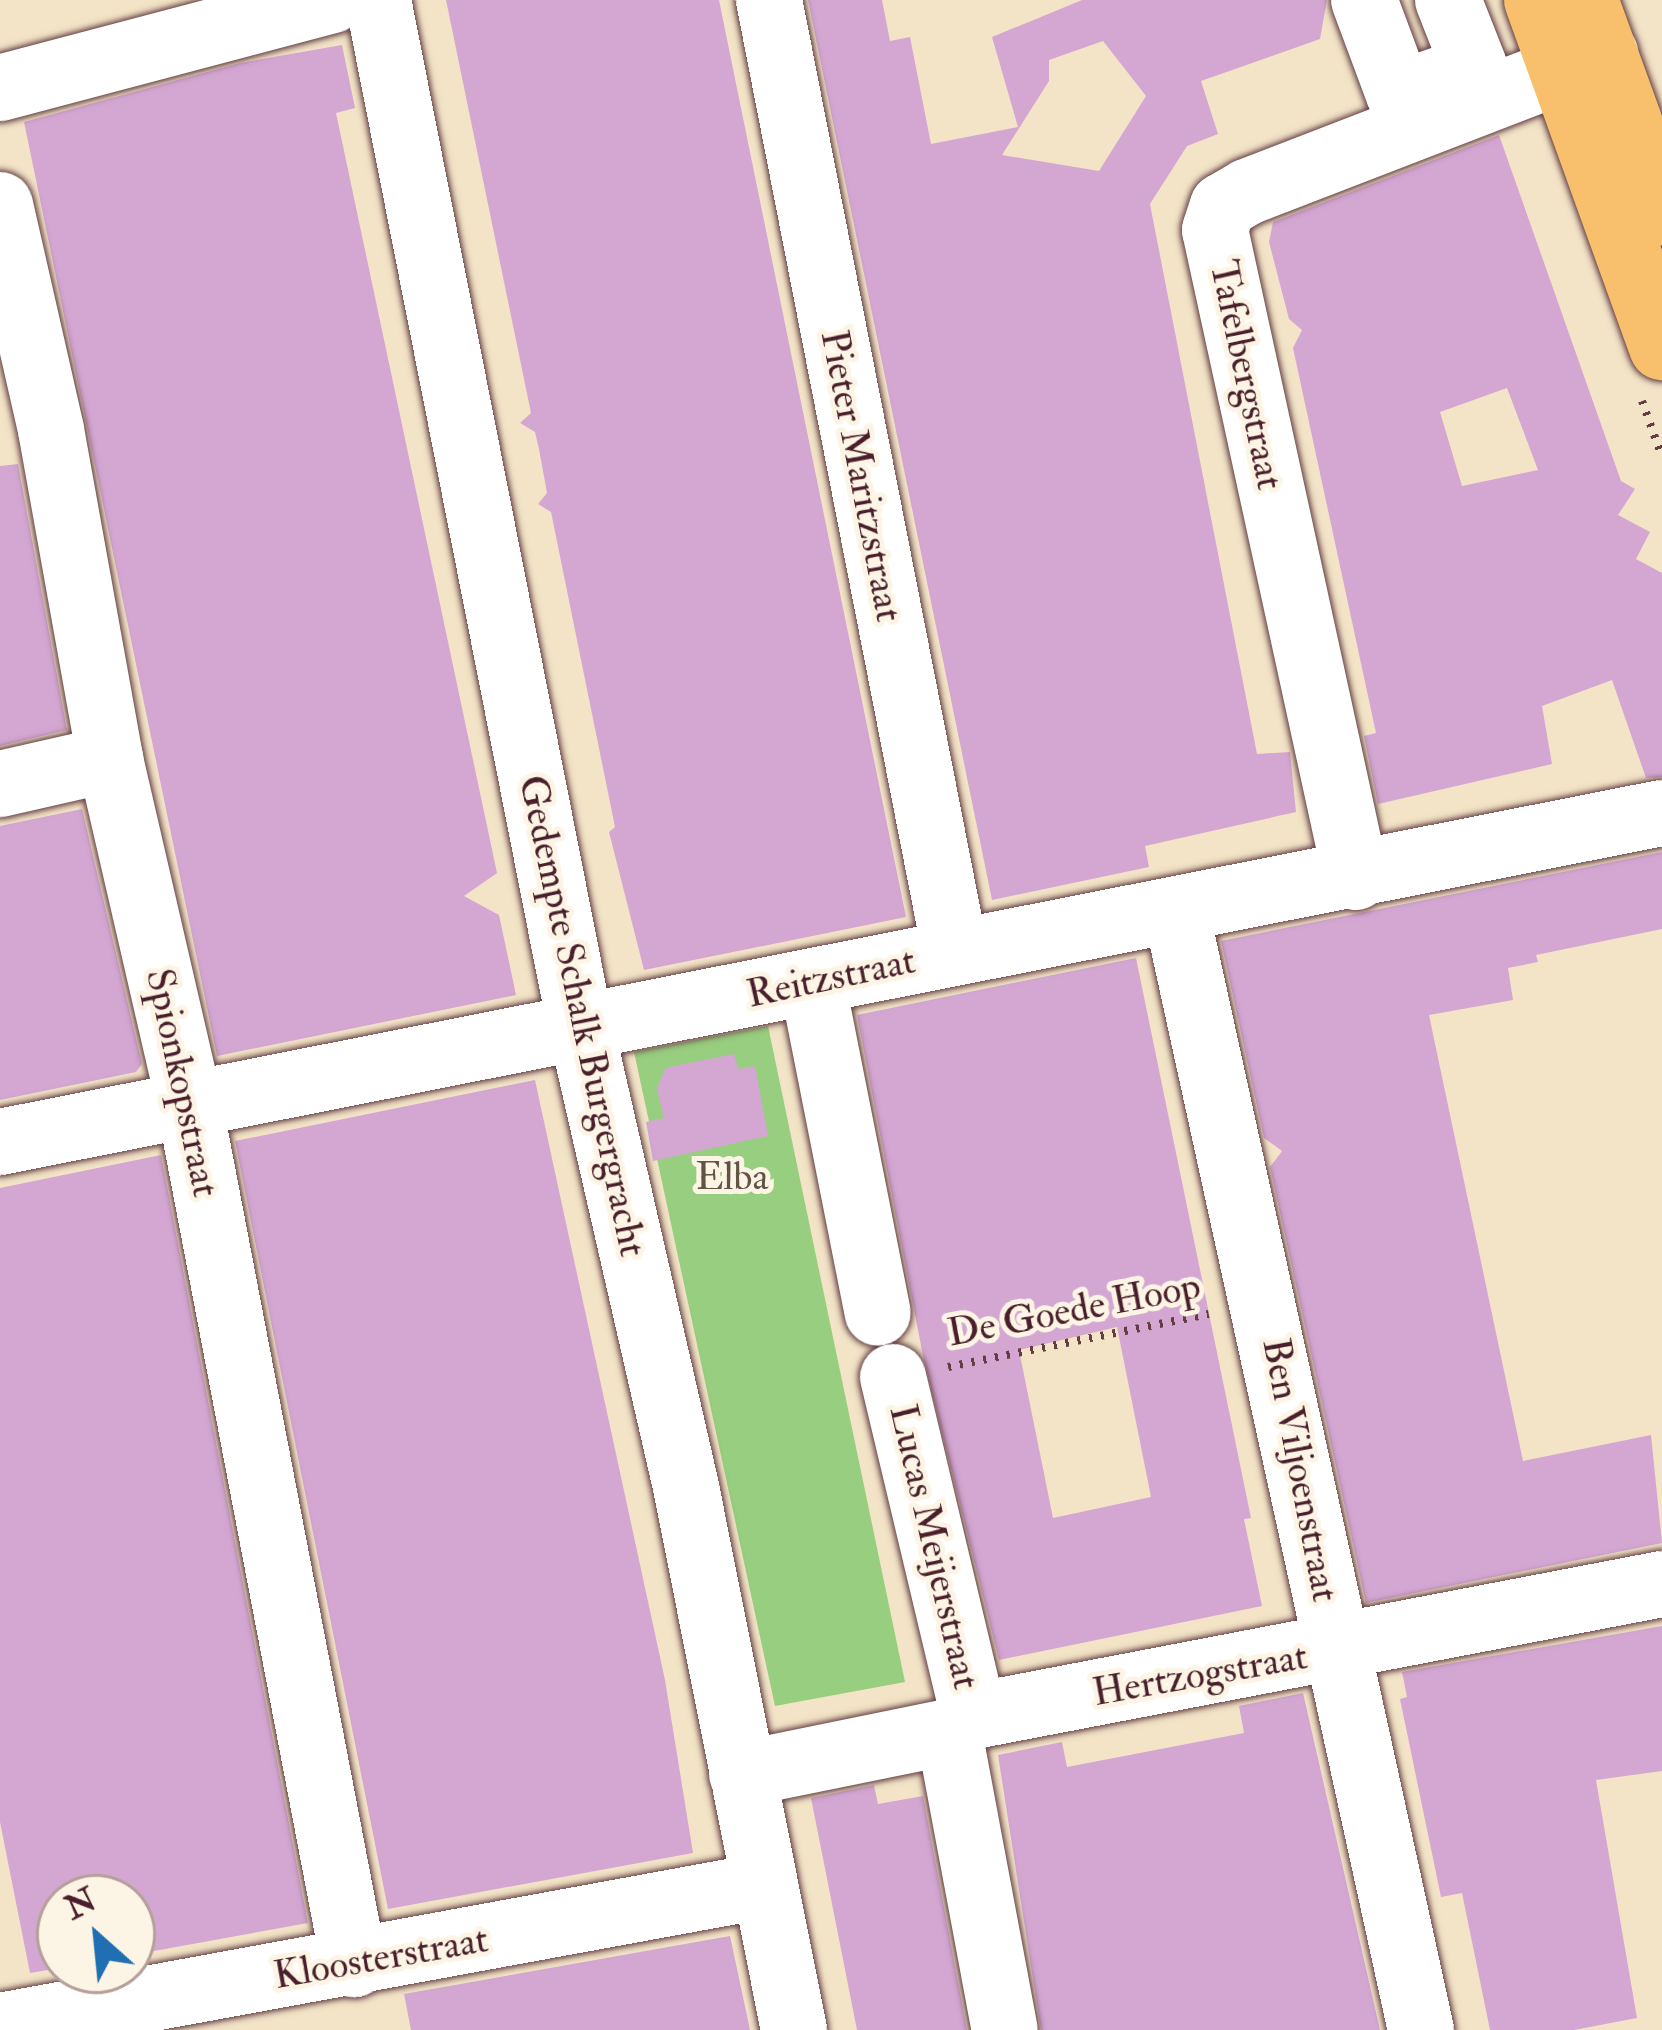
<!DOCTYPE html>
<html>
<head>
<meta charset="utf-8">
<style>
  body { margin:0 }
  #map { position:relative; width:1662px; height:2030px; overflow:hidden; background:#f3e4c7; font-family:"IM FELL Double Pica",serif }
  div>[style] { position:absolute }
  .green>* { inset:0; background:#98ce7f }
  .building>* { inset:0; background:#d4a7d3 }
  .path>* { height:8px; margin-top:-4px; transform-origin:0; background:repeating-linear-gradient(90deg,#633d42 0 3px,transparent 0 12px) }
  .roads { filter:drop-shadow(0 0 3px #633d42) drop-shadow(0 0 3px #633d42) }
  .minor>* { height:66px; margin:-33px; padding:0 33px; transform-origin:33px; border-radius:33px; background:#fff }
  .major>* { height:66px; margin:-33px; padding:0 33px; transform-origin:33px; border-radius:33px; background:#f8bf6c }
  span { translate:-50% -50%; white-space:nowrap; text-align:center; line-height:1.15; -webkit-text-stroke:10px #fcf5e5; paint-order:stroke }
  .street-label { font-size:39px; color:#4a1f2b }
  .park-label { font-size:39px; color:#615444 }
  .north { position:absolute; left:36px; top:1874px; width:120px; height:120px; box-sizing:border-box; background:#fcf5e5; border:3px solid #b59f9b; border-radius:50%; rotate:333deg; font-size:33px; font-weight:700; line-height:48px; text-align:center; color:#4a1f2b }
  .north::after { content:''; display:block; margin:auto; width:42px; height:54px; background:#1f6fb2; clip-path:polygon(50% 0,100% 100%,50% 72%,0 100%) }
</style>
</head>
<body>
<div id="map">
  <div class="green">
    <div style="clip-path:polygon(768px 1026px,905px 1682px,775px 1706px,634px 1052px)"></div>
  </div>
  <div class="building">
    <div style="clip-path:polygon(446px 0,719px 0,906px 917px,644px 970px,609px 832px,615px 827px,551px 512px,538px 504px,547px 493px,539px 449px,535px 432px,520px 423px,531px 413px)"></div>
    <div style="clip-path:polygon(evenodd,808px 0,882px 0,890px 41px,910px 37px,931px 144px,1018px 127px,992px 37px,1082px 0,1327px 0,1320px 39px,1201px 81px,1218px 134px,1187px 146px,1150px 204px,1257px 754px,1290px 752px,1296px 812px,1145px 846px,1149px 867px,992px 900px,808px 0,1103px 41px,1146px 96px,1099px 171px,1002px 155px,1049px 81px,1049px 60px,1103px 41px)"></div>
    <div style="clip-path:polygon(342px 45px,355px 108px,336px 113px,497px 873px,464px 896px,499px 915px,516px 995px,217px 1056px,24px 122px,240px 63px)"></div>
    <div style="clip-path:polygon(evenodd,1499px 135px,1621px 481px,1635px 489px,1618px 515px,1650px 532px,1636px 559px,1662px 573px,1662px 777px,1646px 778px,1612px 680px,1542px 706px,1552px 764px,1378px 804px,1364px 736px,1376px 733px,1293px 348px,1302px 330px,1289px 319px,1269px 242px,1273px 222px,1499px 135px,1507px 388px,1538px 470px,1462px 486px,1440px 412px,1507px 388px)"></div>
    <div style="clip-path:polygon(18px 464px,67px 730px,0 746px,0 466px)"></div>
    <div style="clip-path:polygon(82px 809px,142px 1064px,136px 1072px,0 1100px,0 826px)"></div>
    <div style="clip-path:polygon(1662px 852px,1662px 929px,1536px 955px,1538px 962px,1508px 968px,1513px 1000px,1429px 1015px,1523px 1461px,1651px 1435px,1662px 1543px,1366px 1603px,1270px 1167px,1282px 1151px,1264px 1138px,1221px 941px)"></div>
    <div style="clip-path:polygon(evenodd,1136px 958px,1251px 1518px,1244px 1519px,1262px 1606px,999px 1660px,923px 1356px,857px 1015px,1136px 958px,1117px 1327px,1151px 1497px,1053px 1518px,1019px 1350px,1117px 1327px)"></div>
    <div style="clip-path:polygon(734px 1054px,738px 1069px,755px 1066px,768px 1136px,653px 1161px,646px 1122px,664px 1118px,657px 1089px,665px 1068px)"></div>
    <div style="clip-path:polygon(535px 1080px,665px 1680px,693px 1853px,388px 1909px,235px 1141px)"></div>
    <div style="clip-path:polygon(161px 1155px,308px 1923px,132px 1955px,132px 1898px,60px 1898px,60px 1968px,30px 1973px,0 1822px,0 1188px)"></div>
    <div style="clip-path:polygon(1662px 1626px,1662px 1771px,1596px 1780px,1637px 2018px,1574px 2030px,1490px 2030px,1462px 1893px,1441px 1897px,1400px 1699px,1407px 1697px,1402px 1672px)"></div>
    <div style="clip-path:polygon(1303px 1693px,1380px 2030px,1041px 2030px,998px 1755px,1062px 1742px,1067px 1767px,1244px 1733px,1239px 1706px)"></div>
    <div style="clip-path:polygon(874px 1785px,878px 1804px,923px 1796px,967px 2030px,857px 2030px,811px 1798px)"></div>
    <div style="clip-path:polygon(730px 1936px,750px 2030px,411px 2030px,404px 1994px)"></div>
  </div>
  <div class="path">
    <div style="left:1642px;top:401px;width:59px;rotate:70.3deg"></div>
    <div style="left:948px;top:1367px;width:266px;rotate:-11.5deg"></div>
  </div>
  <div class="roads">
    <div class="minor">
      <div style="left:378px;top:0;width:1044px;rotate:78.84deg"></div>
      <div style="left:580px;top:1024px;width:475px;rotate:77.1deg"></div>
      <div style="left:686px;top:1487px;width:554px;rotate:78.75deg"></div>
      <div style="left:769px;top:0;width:969px;rotate:78.93deg"></div>
      <div style="left:1364px;top:0;width:100px;rotate:69.6deg"></div>
      <div style="left:1399px;top:94px;width:80px;rotate:-18.9deg"></div>
      <div style="left:1448px;top:0;width:71px;rotate:68.5deg"></div>
      <div style="left:0;top:88px;width:343px;rotate:-14.8deg"></div>
      <div style="left:0;top:205px;width:231px;rotate:77.2deg"></div>
      <div style="left:51px;top:430px;width:334px;rotate:79.8deg"></div>
      <div style="left:110px;top:759px;width:352px;rotate:77deg"></div>
      <div style="left:189px;top:1102px;width:878px;rotate:79.16deg"></div>
      <div style="left:0;top:784px;width:113px;rotate:-12.8deg"></div>
      <div style="left:1356px;top:877px;width:662px;rotate:-102.29deg"></div>
      <div style="left:1215px;top:230px;width:25px;rotate:-72deg"></div>
      <div style="left:1223px;top:206px;width:28px;rotate:-30deg"></div>
      <div style="left:1247px;top:192px;width:384px;rotate:-21.1deg"></div>
      <div style="left:1176px;top:911px;width:1146px;rotate:77.65deg"></div>
      <div style="left:813px;top:986px;width:333px;rotate:78.8deg"></div>
      <div style="left:0;top:1142px;width:1694px;rotate:-11.2deg"></div>
      <div style="left:893px;top:1377px;width:349px;rotate:76.6deg"></div>
      <div style="left:949px;top:1732px;width:303px;rotate:79.4deg"></div>
      <div style="left:742px;top:1774px;width:211px;rotate:-11.5deg"></div>
      <div style="left:949px;top:1732px;width:30px;rotate:-33deg"></div>
      <div style="left:974px;top:1716px;width:701px;rotate:-10.86deg"></div>
      <div style="left:0;top:2026px;width:775px;rotate:-10.41deg"></div>
    </div>
    <div class="major">
      <div style="left:1537px;top:0;width:369px;rotate:70.2deg"></div>
      <div style="left:1585px;top:0;width:226px;rotate:70.1deg"></div>
    </div>
  </div>
  <div class="street-label">
    <span style="left:1246px;top:375px;rotate:78deg">Tafelbergstraat</span>
    <span style="left:861px;top:476px;rotate:79deg">Pieter Maritzstraat</span>
    <span style="left:831px;top:978px;rotate:-12deg">Reitzstraat</span>
    <span style="left:582px;top:1016px;rotate:78deg">Gedempte Schalk Burgergracht</span>
    <span style="left:182px;top:1083px;rotate:78deg">Spionkopstraat</span>
    <span style="left:1074px;top:1310px;rotate:-11deg">De Goede Hoop</span>
    <span style="left:1300px;top:1470px;rotate:79deg">Ben Viljoenstraat</span>
    <span style="left:934px;top:1547px;rotate:77deg">Lucas Meijerstraat</span>
    <span style="left:1200px;top:1675px;rotate:-10deg">Hertzogstraat</span>
    <span style="left:381px;top:1958px;rotate:-10deg">Kloosterstraat</span>
  </div>
  <div class="park-label">
    <span style="left:732px;top:1177px">Elba</span>
  </div>
  <div class="north">N</div>
</div>
</body>
</html>
